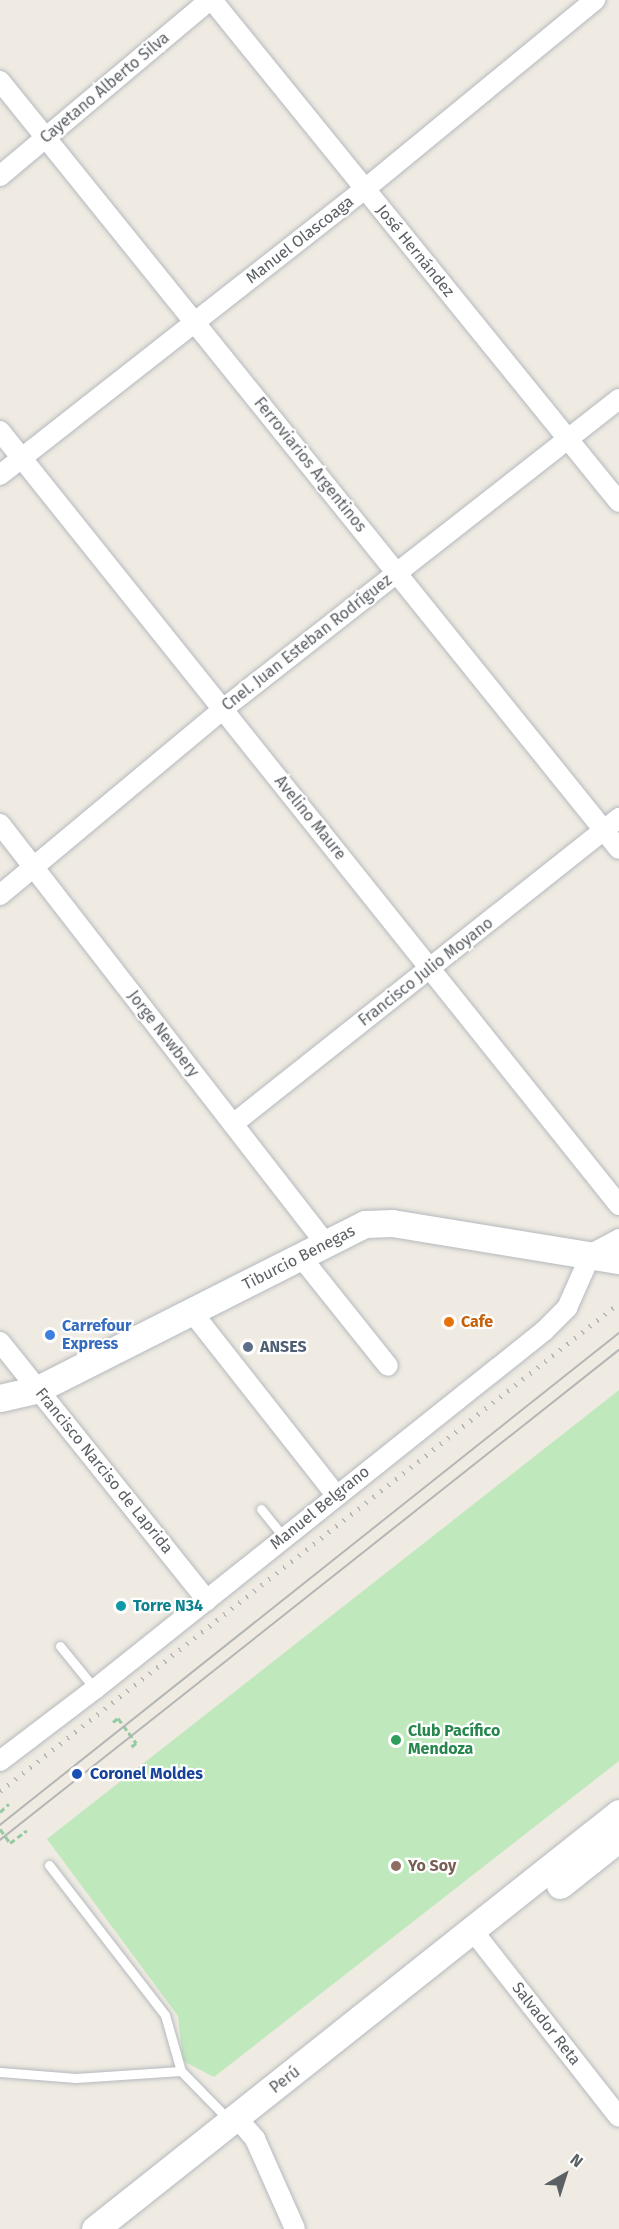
<!DOCTYPE html>
<html>
<head>
<meta charset="utf-8">
<style>
  body { margin:0 }
  #map { position:relative; width:619px; height:2229px; overflow:hidden; background:#efebe2; font-family:"Fira Sans",sans-serif }
  div>[style] { position:absolute }
  .green>* { inset:0; background:#bfe8bd }
  .path>* { height:3px; margin-top:-1.5px; transform-origin:0; background:repeating-linear-gradient(90deg,#95caa2 0 6px,transparent 0 9px) }
  .roads { filter:drop-shadow(0 0 2px #b5b9be) drop-shadow(0 0 2px #b5b9be) }
  .lane>* { height:9px; margin:-4.5px; padding:0 4.5px; transform-origin:4.5px; border-radius:4.5px; background:#fff }
  .street>* { height:20px; margin:-10px; padding:0 10px; transform-origin:10px; border-radius:10px; background:#fff }
  .secondary>* { height:27px; margin:-13.5px; padding:0 13.5px; transform-origin:13.5px; border-radius:13.5px; background:#fff }
  .tram>* { height:1.5px; margin:-0.75px; padding:0 0.75px; transform-origin:0.75px; border-radius:0.75px; background:#b4b5b5 }
  .rail>* { height:4.5px; margin-top:-2.25px; transform-origin:0; background:repeating-linear-gradient(90deg,#b4b5b5 0 1.5px,transparent 0 9.5px) }
  .dots>* { width:16px; height:16px; translate:-50% -50%; box-sizing:border-box; border:3px solid #fff; border-radius:50% }
  span { translate:-50% -50%; white-space:nowrap; text-align:center; line-height:1.15; -webkit-text-stroke:4.5px #fff; paint-order:stroke }
  .street-label { font-size:16px; color:#5b6064 }
  .food-label { font-size:16px; color:#c56008; font-weight:700 }
  .left { translate:0 -50%; text-align:left }
  .shop-label { font-size:16px; color:#366cbe; font-weight:700 }
  .service-label { font-size:16px; color:#4e5e75; font-weight:700 }
  .culture-label { font-size:16px; color:#0d838f; font-weight:700 }
  .leisure-label { font-size:16px; color:#27864d; font-weight:700 }
  .transit-label { font-size:16px; color:#164399; font-weight:700 }
  .education-label { font-size:16px; color:#785e54; font-weight:700 }
  .north { position:absolute; left:535px; top:2145px; width:60px; height:60px; -webkit-text-stroke:4px #fff; paint-order:stroke; rotate:39deg; font-size:16px; font-weight:700; line-height:24px; text-align:center; color:#5b6064 }
  .north::after { content:''; display:block; margin:auto; width:21px; height:27px; background:#5b6064; clip-path:polygon(50% 0,100% 100%,50% 72%,0 100%) }
</style>
</head>
<body>
<div id="map">
  <div class="green">
    <div style="clip-path:polygon(619px 1390px,619px 1761px,214px 2077px,183px 2061px,178px 2016px,47px 1839px)"></div>
  </div>
  <div class="path">
    <div style="left:113px;top:1722px;width:6px;rotate:-39deg"></div>
    <div style="left:118px;top:1718px;width:31px;rotate:54deg"></div>
    <div style="left:136px;top:1743px;width:6px;rotate:141deg"></div>
    <div style="left:0;top:1812px;width:12px;rotate:-42deg"></div>
    <div style="left:0;top:1829px;width:17px;rotate:54deg"></div>
    <div style="left:10px;top:1843px;width:21px;rotate:-37deg"></div>
  </div>
  <div class="roads">
    <div class="lane">
      <div style="left:261px;top:1509px;width:36px;rotate:51deg"></div>
      <div style="left:60px;top:1646px;width:55px;rotate:50.9deg"></div>
      <div style="left:49px;top:1865px;width:190px;rotate:52.3deg"></div>
      <div style="left:165px;top:2015px;width:58px;rotate:74.1deg"></div>
      <div style="left:181px;top:2071px;width:70px;rotate:45.6deg"></div>
      <div style="left:0;top:2072px;width:76px;rotate:4.5deg"></div>
      <div style="left:76px;top:2078px;width:105px;rotate:-3.8deg"></div>
    </div>
    <div class="street">
      <div style="left:212px;top:0;width:646px;rotate:50.97deg"></div>
      <div style="left:0;top:81px;width:986px;rotate:51.13deg"></div>
      <div style="left:0;top:176px;width:274px;rotate:-40deg"></div>
      <div style="left:0;top:431px;width:991px;rotate:51.35deg"></div>
      <div style="left:0;top:475px;width:464px;rotate:-38.1deg"></div>
      <div style="left:365px;top:189px;width:298px;rotate:-39.4deg"></div>
      <div style="left:0;top:824px;width:532px;rotate:52.18deg"></div>
      <div style="left:0;top:895px;width:290px;rotate:-39.8deg"></div>
      <div style="left:223px;top:709px;width:503px;rotate:-38.05deg"></div>
      <div style="left:233px;top:1124px;width:493px;rotate:-38.4deg"></div>
      <div style="left:301px;top:1257px;width:139px;rotate:51.4deg"></div>
      <div style="left:192px;top:1312px;width:233px;rotate:51.8deg"></div>
      <div style="left:0;top:1342px;width:331px;rotate:51.3deg"></div>
      <div style="left:0;top:1761px;width:119px;rotate:-37.2deg"></div>
      <div style="left:95px;top:1689px;width:574px;rotate:-38.57deg"></div>
      <div style="left:544px;top:1331px;width:33px;rotate:-45deg"></div>
      <div style="left:567px;top:1308px;width:59px;rotate:-66deg"></div>
      <div style="left:591px;top:1254px;width:32px;rotate:-28deg"></div>
      <div style="left:473px;top:1931px;width:236px;rotate:51.9deg"></div>
      <div style="left:237px;top:2118px;width:28px;rotate:49deg"></div>
      <div style="left:255px;top:2139px;width:98px;rotate:66deg"></div>
    </div>
    <div class="secondary">
      <div style="left:0;top:1398px;width:39px;rotate:-13deg"></div>
      <div style="left:38px;top:1389px;width:366px;rotate:-26.8deg"></div>
      <div style="left:365px;top:1224px;width:27px;rotate:-2deg"></div>
      <div style="left:392px;top:1223px;width:230px;rotate:9.3deg"></div>
      <div style="left:560px;top:1885px;width:75px;rotate:-38.5deg"></div>
      <div style="left:95px;top:2229px;width:669px;rotate:-38.45deg"></div>
    </div>
  </div>
  <div class="tram">
    <div style="left:0;top:1825px;width:791px;rotate:-38.48deg"></div>
    <div style="left:0;top:1840px;width:789px;rotate:-38.37deg"></div>
  </div>
  <div class="rail">
    <div style="left:0;top:1791px;width:788px;rotate:-38.25deg"></div>
  </div>
  <div class="dots">
    <div style="left:449px;top:1322px;background:#e8710a"></div>
    <div style="left:50px;top:1335px;background:#3f7fe0"></div>
    <div style="left:248px;top:1347px;background:#5c6f8a"></div>
    <div style="left:121px;top:1606px;background:#0f9aa8"></div>
    <div style="left:396px;top:1740px;background:#2e9e5b"></div>
    <div style="left:77px;top:1774px;background:#1a4fb4"></div>
    <div style="left:396px;top:1866px;background:#8d6e63"></div>
  </div>
  <div class="street-label">
    <span style="left:105px;top:88px;rotate:-40deg">Cayetano Alberto Silva</span>
    <span style="left:300px;top:240px;rotate:-38deg">Manuel Olascoaga</span>
    <span style="left:415px;top:251px;rotate:51deg">José Hernández</span>
    <span style="left:310px;top:465px;rotate:51deg">Ferroviarios Argentinos</span>
    <span style="left:307px;top:643px;rotate:-38deg">Cnel. Juan Esteban Rodríguez</span>
    <span style="left:310px;top:818px;rotate:51deg">Avelino Maure</span>
    <span style="left:426px;top:972px;rotate:-38deg">Francisco Julio Moyano</span>
    <span style="left:163px;top:1034px;rotate:52deg">Jorge Newbery</span>
    <span style="left:299px;top:1258px;rotate:-27deg">Tiburcio Benegas</span>
    <span style="left:104px;top:1471px;rotate:51deg">Francisco Narciso de Laprida</span>
    <span style="left:320px;top:1508px;rotate:-39deg">Manuel Belgrano</span>
    <span style="left:546px;top:2024px;rotate:52deg">Salvador Reta</span>
    <span style="left:285px;top:2080px;rotate:-38deg">Perú</span>
  </div>
  <div class="food-label">
    <span class="left" style="left:461px;top:1322px">Cafe</span>
  </div>
  <div class="shop-label">
    <span class="left" style="left:62px;top:1335px">Carrefour<br>Express</span>
  </div>
  <div class="service-label">
    <span class="left" style="left:260px;top:1347px">ANSES</span>
  </div>
  <div class="culture-label">
    <span class="left" style="left:133px;top:1606px">Torre N34</span>
  </div>
  <div class="leisure-label">
    <span class="left" style="left:408px;top:1740px">Club Pacífico<br>Mendoza</span>
  </div>
  <div class="transit-label">
    <span class="left" style="left:90px;top:1774px">Coronel Moldes</span>
  </div>
  <div class="education-label">
    <span class="left" style="left:408px;top:1866px">Yo Soy</span>
  </div>
  <div class="north">N</div>
</div>
</body>
</html>
